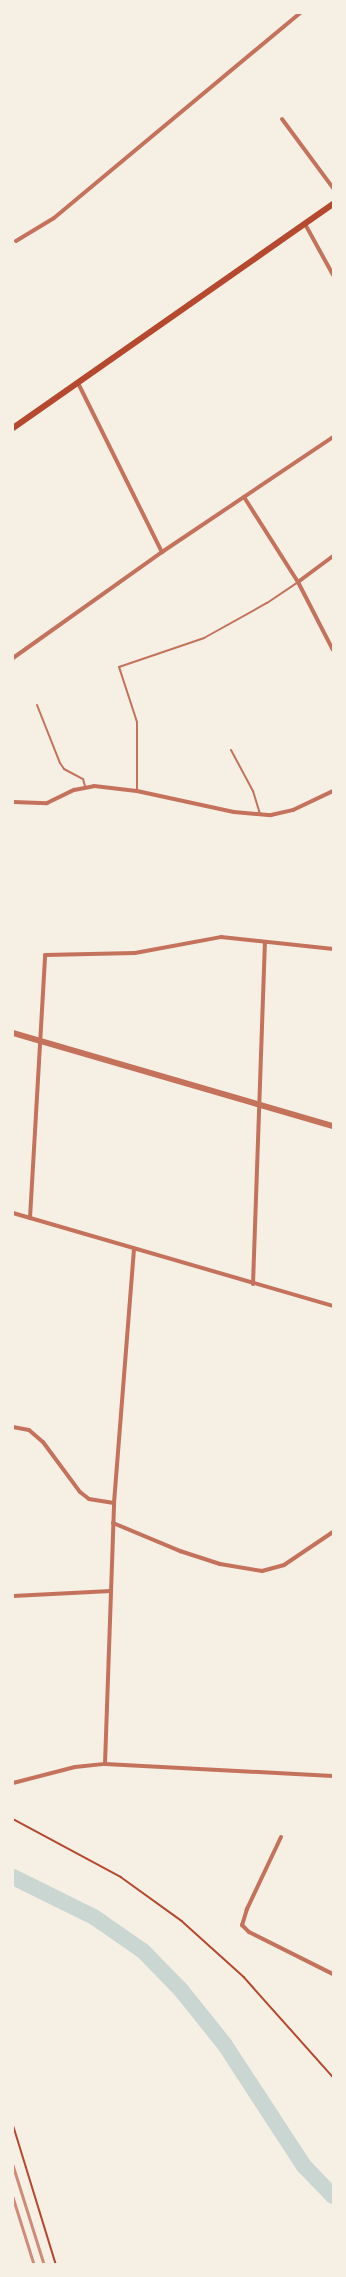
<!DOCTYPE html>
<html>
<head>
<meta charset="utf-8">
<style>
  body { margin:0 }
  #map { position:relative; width:346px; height:2277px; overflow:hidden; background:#f6efe4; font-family:Ubuntu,sans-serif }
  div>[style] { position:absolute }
  .river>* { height:16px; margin:-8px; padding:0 8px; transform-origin:8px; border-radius:8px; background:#c9d6d2 }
  .path>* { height:1.5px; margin:-0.75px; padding:0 0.75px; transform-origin:0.75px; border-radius:0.75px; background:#b5482f }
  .service>* { height:2px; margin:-1px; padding:0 1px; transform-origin:1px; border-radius:1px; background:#c5725c }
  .minor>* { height:4px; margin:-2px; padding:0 2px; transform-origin:2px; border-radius:2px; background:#c5725c }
  .tertiary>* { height:5.5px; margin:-2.75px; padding:0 2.75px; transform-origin:2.75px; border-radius:2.75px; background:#c5725c }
  .secondary>* { height:6px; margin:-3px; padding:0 3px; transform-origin:3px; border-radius:3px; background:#b5482f }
  .rail>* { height:2.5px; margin:-1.25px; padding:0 1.25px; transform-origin:1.25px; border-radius:1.25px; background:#cf8b77 }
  span { translate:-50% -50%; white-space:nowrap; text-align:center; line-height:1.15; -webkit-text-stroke:3.5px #f6efe4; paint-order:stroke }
  .frame { position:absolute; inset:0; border:14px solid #f6efe4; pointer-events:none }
</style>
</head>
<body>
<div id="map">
  <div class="river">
    <div style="left:13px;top:1877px;width:90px;rotate:26.3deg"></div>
    <div style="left:94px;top:1917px;width:60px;rotate:34.8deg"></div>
    <div style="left:143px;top:1951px;width:54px;rotate:45.7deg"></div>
    <div style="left:181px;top:1990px;width:70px;rotate:51.3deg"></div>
    <div style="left:225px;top:2045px;width:145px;rotate:56.9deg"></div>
    <div style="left:304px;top:2166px;width:42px;rotate:46deg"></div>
  </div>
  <div class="path">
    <div style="left:13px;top:1819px;width:123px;rotate:28.2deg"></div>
    <div style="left:121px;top:1877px;width:75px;rotate:35.8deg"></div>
    <div style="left:182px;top:1921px;width:84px;rotate:42.1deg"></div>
    <div style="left:244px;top:1977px;width:134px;rotate:48.3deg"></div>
    <div style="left:13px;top:2124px;width:146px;rotate:72.9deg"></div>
  </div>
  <div class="service">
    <div style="left:37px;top:705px;width:62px;rotate:68.4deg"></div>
    <div style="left:60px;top:763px;width:7px;rotate:56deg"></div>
    <div style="left:64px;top:769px;width:21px;rotate:28deg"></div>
    <div style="left:83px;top:779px;width:7px;rotate:74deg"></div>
    <div style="left:231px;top:750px;width:47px;rotate:61.8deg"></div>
    <div style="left:253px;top:791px;width:24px;rotate:73deg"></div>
    <div style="left:137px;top:791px;width:69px;rotate:-90deg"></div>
    <div style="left:137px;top:722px;width:58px;rotate:-108.1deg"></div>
    <div style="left:119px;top:667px;width:90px;rotate:-18.8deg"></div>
    <div style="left:204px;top:638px;width:72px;rotate:-29.1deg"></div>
    <div style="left:267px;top:603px;width:37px;rotate:-34deg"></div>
  </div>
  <div class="minor">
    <div style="left:282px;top:119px;width:86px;rotate:53.5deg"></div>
    <div style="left:305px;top:224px;width:58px;rotate:61.2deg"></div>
    <div style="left:16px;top:241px;width:44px;rotate:-31.2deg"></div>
    <div style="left:54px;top:218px;width:320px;rotate:-39.8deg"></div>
    <div style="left:78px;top:383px;width:189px;rotate:63.6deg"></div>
    <div style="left:244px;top:497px;width:101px;rotate:57.6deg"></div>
    <div style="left:298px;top:582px;width:76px;rotate:62.8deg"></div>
    <div style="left:298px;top:582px;width:44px;rotate:-36.6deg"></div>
    <div style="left:13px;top:658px;width:183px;rotate:-35.4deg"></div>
    <div style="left:162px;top:552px;width:206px;rotate:-33.9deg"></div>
    <div style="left:13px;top:802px;width:34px;rotate:2deg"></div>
    <div style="left:47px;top:803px;width:30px;rotate:-26deg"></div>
    <div style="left:74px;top:790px;width:20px;rotate:-11deg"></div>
    <div style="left:94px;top:786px;width:43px;rotate:6.6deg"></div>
    <div style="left:137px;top:791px;width:99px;rotate:12.2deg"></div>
    <div style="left:234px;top:812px;width:37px;rotate:5deg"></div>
    <div style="left:271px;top:815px;width:23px;rotate:-13deg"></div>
    <div style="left:293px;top:810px;width:44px;rotate:-25.4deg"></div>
    <div style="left:13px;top:1213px;width:333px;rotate:16.2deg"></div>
    <div style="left:30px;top:1218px;width:263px;rotate:-86.7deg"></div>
    <div style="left:45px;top:955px;width:90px;rotate:-1.3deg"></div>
    <div style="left:135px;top:953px;width:87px;rotate:-10.5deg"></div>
    <div style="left:221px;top:937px;width:113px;rotate:6.1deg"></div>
    <div style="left:253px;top:1284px;width:342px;rotate:-88deg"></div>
    <div style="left:13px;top:1427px;width:16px;rotate:11deg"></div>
    <div style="left:29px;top:1430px;width:18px;rotate:41deg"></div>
    <div style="left:43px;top:1442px;width:62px;rotate:53.5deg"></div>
    <div style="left:80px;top:1492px;width:11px;rotate:38deg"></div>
    <div style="left:89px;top:1499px;width:25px;rotate:9deg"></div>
    <div style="left:113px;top:1523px;width:73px;rotate:22.7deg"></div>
    <div style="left:180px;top:1551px;width:42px;rotate:18deg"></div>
    <div style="left:220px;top:1564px;width:43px;rotate:9.5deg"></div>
    <div style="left:262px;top:1571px;width:23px;rotate:-15deg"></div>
    <div style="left:284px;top:1565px;width:59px;rotate:-34deg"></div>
    <div style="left:13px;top:1596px;width:98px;rotate:-2.9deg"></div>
    <div style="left:105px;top:1764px;width:261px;rotate:-88deg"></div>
    <div style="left:114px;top:1503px;width:255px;rotate:-85.5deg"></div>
    <div style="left:13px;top:1783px;width:64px;rotate:-14.5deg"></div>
    <div style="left:75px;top:1767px;width:30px;rotate:-6deg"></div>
    <div style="left:105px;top:1764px;width:228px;rotate:3deg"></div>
    <div style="left:281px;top:1837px;width:80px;rotate:115.3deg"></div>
    <div style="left:247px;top:1909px;width:17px;rotate:107deg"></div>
    <div style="left:242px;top:1925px;width:10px;rotate:45deg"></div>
    <div style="left:249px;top:1932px;width:94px;rotate:26.6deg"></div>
  </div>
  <div class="tertiary">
    <div style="left:13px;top:1033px;width:333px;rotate:16.2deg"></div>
  </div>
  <div class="secondary">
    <div style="left:13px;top:428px;width:391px;rotate:-35deg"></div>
  </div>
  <div class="rail">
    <div style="left:13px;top:2165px;width:104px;rotate:72.6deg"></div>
    <div style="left:13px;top:2197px;width:70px;rotate:72.6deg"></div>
  </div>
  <div class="frame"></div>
</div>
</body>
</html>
